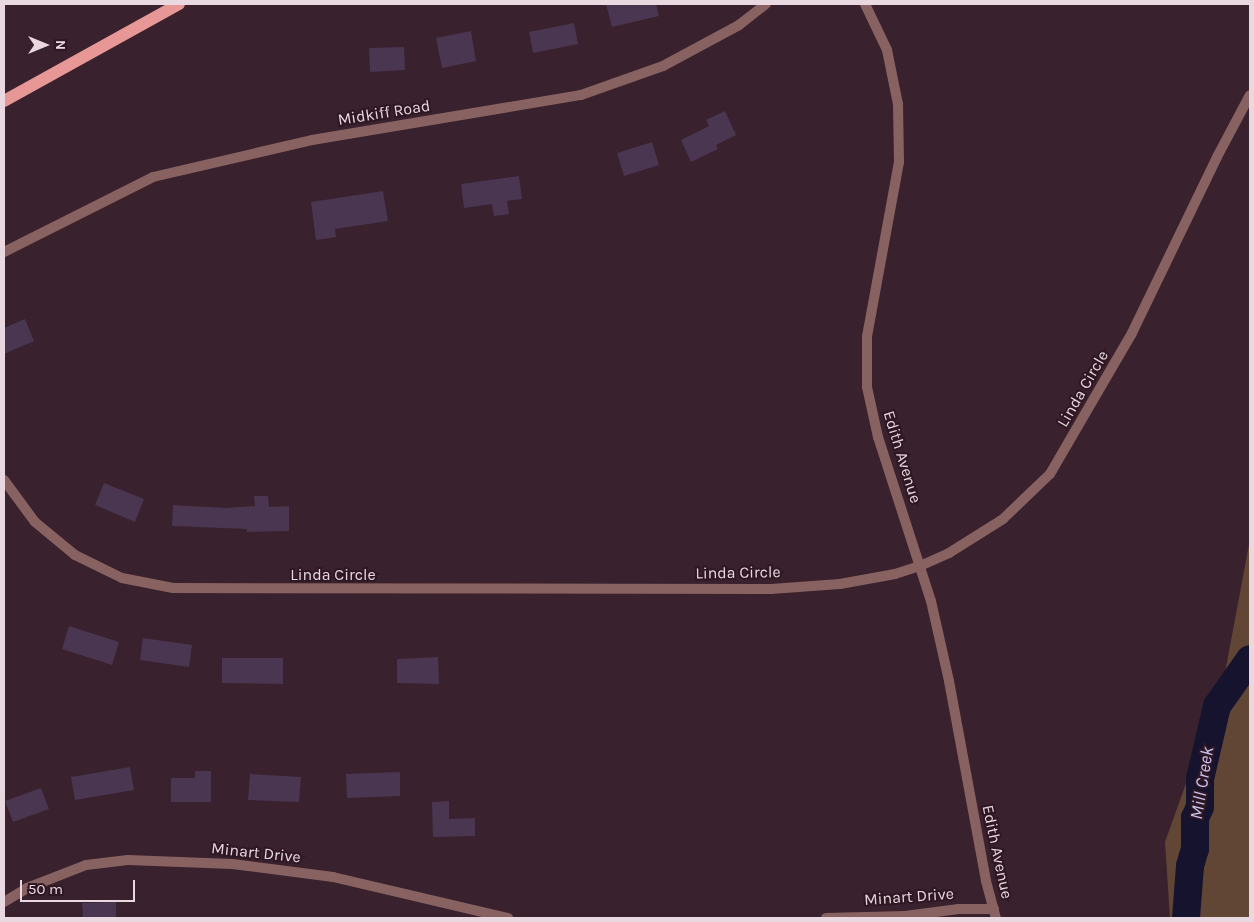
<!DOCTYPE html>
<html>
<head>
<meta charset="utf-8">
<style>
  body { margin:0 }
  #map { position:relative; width:1254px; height:922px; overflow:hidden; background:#39212d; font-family:Karla,sans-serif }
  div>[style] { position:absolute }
  .green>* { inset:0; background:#624635 }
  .river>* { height:28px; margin:-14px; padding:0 14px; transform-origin:14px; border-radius:14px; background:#16132e }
  .building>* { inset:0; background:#4a3650 }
  .street>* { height:10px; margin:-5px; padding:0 5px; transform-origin:5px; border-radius:5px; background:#886260 }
  .primary>* { height:12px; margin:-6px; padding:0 6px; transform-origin:6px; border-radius:6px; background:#e79896 }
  span { translate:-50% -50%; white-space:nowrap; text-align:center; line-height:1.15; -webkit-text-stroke:4px #2f1723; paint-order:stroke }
  .street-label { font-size:16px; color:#e9d8df }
  .water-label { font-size:18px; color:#c9c8f7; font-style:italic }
  .frame { position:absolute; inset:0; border:5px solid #e9d8df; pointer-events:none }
  .north { position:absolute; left:20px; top:20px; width:50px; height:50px; -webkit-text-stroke:4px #2f1723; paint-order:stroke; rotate:90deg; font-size:14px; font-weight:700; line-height:20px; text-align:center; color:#e9d8df }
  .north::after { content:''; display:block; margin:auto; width:18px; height:22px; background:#e9d8df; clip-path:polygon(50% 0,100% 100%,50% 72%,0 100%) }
  .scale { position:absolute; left:20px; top:880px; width:115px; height:22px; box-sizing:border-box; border:2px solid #e9d8df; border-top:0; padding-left:6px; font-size:15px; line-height:18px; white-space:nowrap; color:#e9d8df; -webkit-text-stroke:4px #2f1723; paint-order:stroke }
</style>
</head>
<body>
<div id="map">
  <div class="green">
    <div style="clip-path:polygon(1250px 539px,1250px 918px,1170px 918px,1165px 842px,1224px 678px)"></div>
  </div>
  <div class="river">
    <div style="left:1186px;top:918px;width:52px;rotate:-85.6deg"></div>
    <div style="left:1190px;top:866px;width:18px;rotate:-74deg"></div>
    <div style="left:1195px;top:849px;width:31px;rotate:-90deg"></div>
    <div style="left:1195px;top:818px;width:12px;rotate:-66deg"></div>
    <div style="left:1200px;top:807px;width:28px;rotate:-90deg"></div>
    <div style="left:1200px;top:779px;width:75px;rotate:-76.9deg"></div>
    <div style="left:1217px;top:706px;width:57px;rotate:-54.9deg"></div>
  </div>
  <div class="building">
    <div style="clip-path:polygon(606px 4px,656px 4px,659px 16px,612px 27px)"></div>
    <div style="clip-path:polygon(574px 23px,578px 44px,533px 53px,529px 32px)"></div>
    <div style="clip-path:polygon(471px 31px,476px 61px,442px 68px,436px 38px)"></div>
    <div style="clip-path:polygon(404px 47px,405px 70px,370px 72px,369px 48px)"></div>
    <div style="clip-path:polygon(725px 111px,736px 135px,716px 145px,718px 149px,691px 162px,681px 140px,709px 126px,706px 120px)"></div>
    <div style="clip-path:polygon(652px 142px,659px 165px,624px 176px,617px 153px)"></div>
    <div style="clip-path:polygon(519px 176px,522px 199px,507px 201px,509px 214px,494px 216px,492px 204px,464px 208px,461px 184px)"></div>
    <div style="clip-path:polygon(383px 191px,388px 221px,335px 229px,336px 237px,316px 240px,311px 202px)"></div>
    <div style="clip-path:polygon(25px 319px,34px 341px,4px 354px,4px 328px)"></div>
    <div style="clip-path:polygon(104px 483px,144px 499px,135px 522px,95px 505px)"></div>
    <div style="clip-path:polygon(254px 496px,268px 496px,269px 507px,289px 506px,289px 531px,247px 532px,247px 529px,172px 526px,173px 505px,226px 508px,255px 506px)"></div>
    <div style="clip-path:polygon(69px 626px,119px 642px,112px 665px,62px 649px)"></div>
    <div style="clip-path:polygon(143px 638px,192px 645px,189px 667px,140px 660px)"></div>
    <div style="clip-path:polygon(438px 657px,439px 684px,397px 683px,397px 659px)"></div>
    <div style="clip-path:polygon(222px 658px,283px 658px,283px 684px,222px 683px)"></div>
    <div style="clip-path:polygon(130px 767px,134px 790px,75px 800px,71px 777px)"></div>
    <div style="clip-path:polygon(195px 771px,211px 771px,211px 802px,171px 802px,171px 778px,195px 778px)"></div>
    <div style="clip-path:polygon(400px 772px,400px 796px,347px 798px,346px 774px)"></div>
    <div style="clip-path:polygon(250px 774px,301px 777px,299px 802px,248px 800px)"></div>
    <div style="clip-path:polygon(41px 788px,49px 809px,13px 822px,5px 801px)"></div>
    <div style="clip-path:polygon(449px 801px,449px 819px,475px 818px,475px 836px,433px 837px,432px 802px)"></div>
    <div style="clip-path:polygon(116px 902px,116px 918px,83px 918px,82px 903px)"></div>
  </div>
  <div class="street">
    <div style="left:865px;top:4px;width:51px;rotate:64.4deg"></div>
    <div style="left:887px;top:50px;width:55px;rotate:78.5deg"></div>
    <div style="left:898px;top:104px;width:58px;rotate:89deg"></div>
    <div style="left:899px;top:162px;width:177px;rotate:100.4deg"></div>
    <div style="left:867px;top:336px;width:51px;rotate:90deg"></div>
    <div style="left:867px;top:387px;width:51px;rotate:77.6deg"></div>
    <div style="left:878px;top:437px;width:172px;rotate:72.1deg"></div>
    <div style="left:931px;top:601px;width:82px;rotate:77.3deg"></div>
    <div style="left:949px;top:681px;width:203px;rotate:79.5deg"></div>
    <div style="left:986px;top:881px;width:38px;rotate:75deg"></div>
    <div style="left:4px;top:252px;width:167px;rotate:-26.7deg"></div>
    <div style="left:153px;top:177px;width:163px;rotate:-13.1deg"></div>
    <div style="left:312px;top:140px;width:273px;rotate:-9.5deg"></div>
    <div style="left:581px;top:95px;width:87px;rotate:-19.5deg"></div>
    <div style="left:663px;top:66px;width:86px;rotate:-28.3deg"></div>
    <div style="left:739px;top:25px;width:34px;rotate:-38deg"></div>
    <div style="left:4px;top:480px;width:52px;rotate:53.6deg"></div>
    <div style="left:35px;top:522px;width:52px;rotate:39.5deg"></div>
    <div style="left:75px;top:555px;width:52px;rotate:26.1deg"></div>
    <div style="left:122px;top:578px;width:52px;rotate:11.1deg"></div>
    <div style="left:173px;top:588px;width:598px;rotate:0.1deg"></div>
    <div style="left:771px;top:589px;width:69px;rotate:-4.1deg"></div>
    <div style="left:840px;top:584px;width:56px;rotate:-10.3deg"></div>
    <div style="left:895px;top:574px;width:26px;rotate:-18deg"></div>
    <div style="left:920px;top:566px;width:32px;rotate:-24deg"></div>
    <div style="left:949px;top:553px;width:64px;rotate:-32.2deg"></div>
    <div style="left:1003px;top:519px;width:65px;rotate:-43.8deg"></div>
    <div style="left:1050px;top:474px;width:163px;rotate:-59.8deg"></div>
    <div style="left:1132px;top:333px;width:195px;rotate:-64.2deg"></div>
    <div style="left:1217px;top:157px;width:70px;rotate:-62deg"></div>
    <div style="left:4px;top:902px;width:27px;rotate:-31deg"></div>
    <div style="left:27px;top:888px;width:63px;rotate:-21.3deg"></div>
    <div style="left:86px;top:865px;width:42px;rotate:-6.8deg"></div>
    <div style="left:128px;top:860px;width:104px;rotate:2.2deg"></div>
    <div style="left:232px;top:864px;width:102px;rotate:7.3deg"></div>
    <div style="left:333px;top:877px;width:180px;rotate:13.2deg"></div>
    <div style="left:826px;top:918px;width:79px;rotate:-1.5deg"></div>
    <div style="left:905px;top:916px;width:54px;rotate:-7.4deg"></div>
    <div style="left:959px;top:909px;width:35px"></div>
  </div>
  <div class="primary">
    <div style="left:4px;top:101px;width:200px;rotate:-29deg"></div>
  </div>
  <div class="street-label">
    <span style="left:384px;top:113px;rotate:-9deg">Midkiff Road</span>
    <span style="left:1083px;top:389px;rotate:-60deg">Linda Circle</span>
    <span style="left:902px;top:457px;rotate:73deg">Edith Avenue</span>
    <span style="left:738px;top:573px;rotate:-1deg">Linda Circle</span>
    <span style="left:333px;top:575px">Linda Circle</span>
    <span style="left:997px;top:852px;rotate:78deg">Edith Avenue</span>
    <span style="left:256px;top:853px;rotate:6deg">Minart Drive</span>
    <span style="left:909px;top:897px;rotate:-4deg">Minart Drive</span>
  </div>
  <div class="water-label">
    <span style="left:1202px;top:783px;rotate:-81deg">Mill Creek</span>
  </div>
  <div class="frame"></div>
  <div class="north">N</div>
  <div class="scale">50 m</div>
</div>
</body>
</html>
